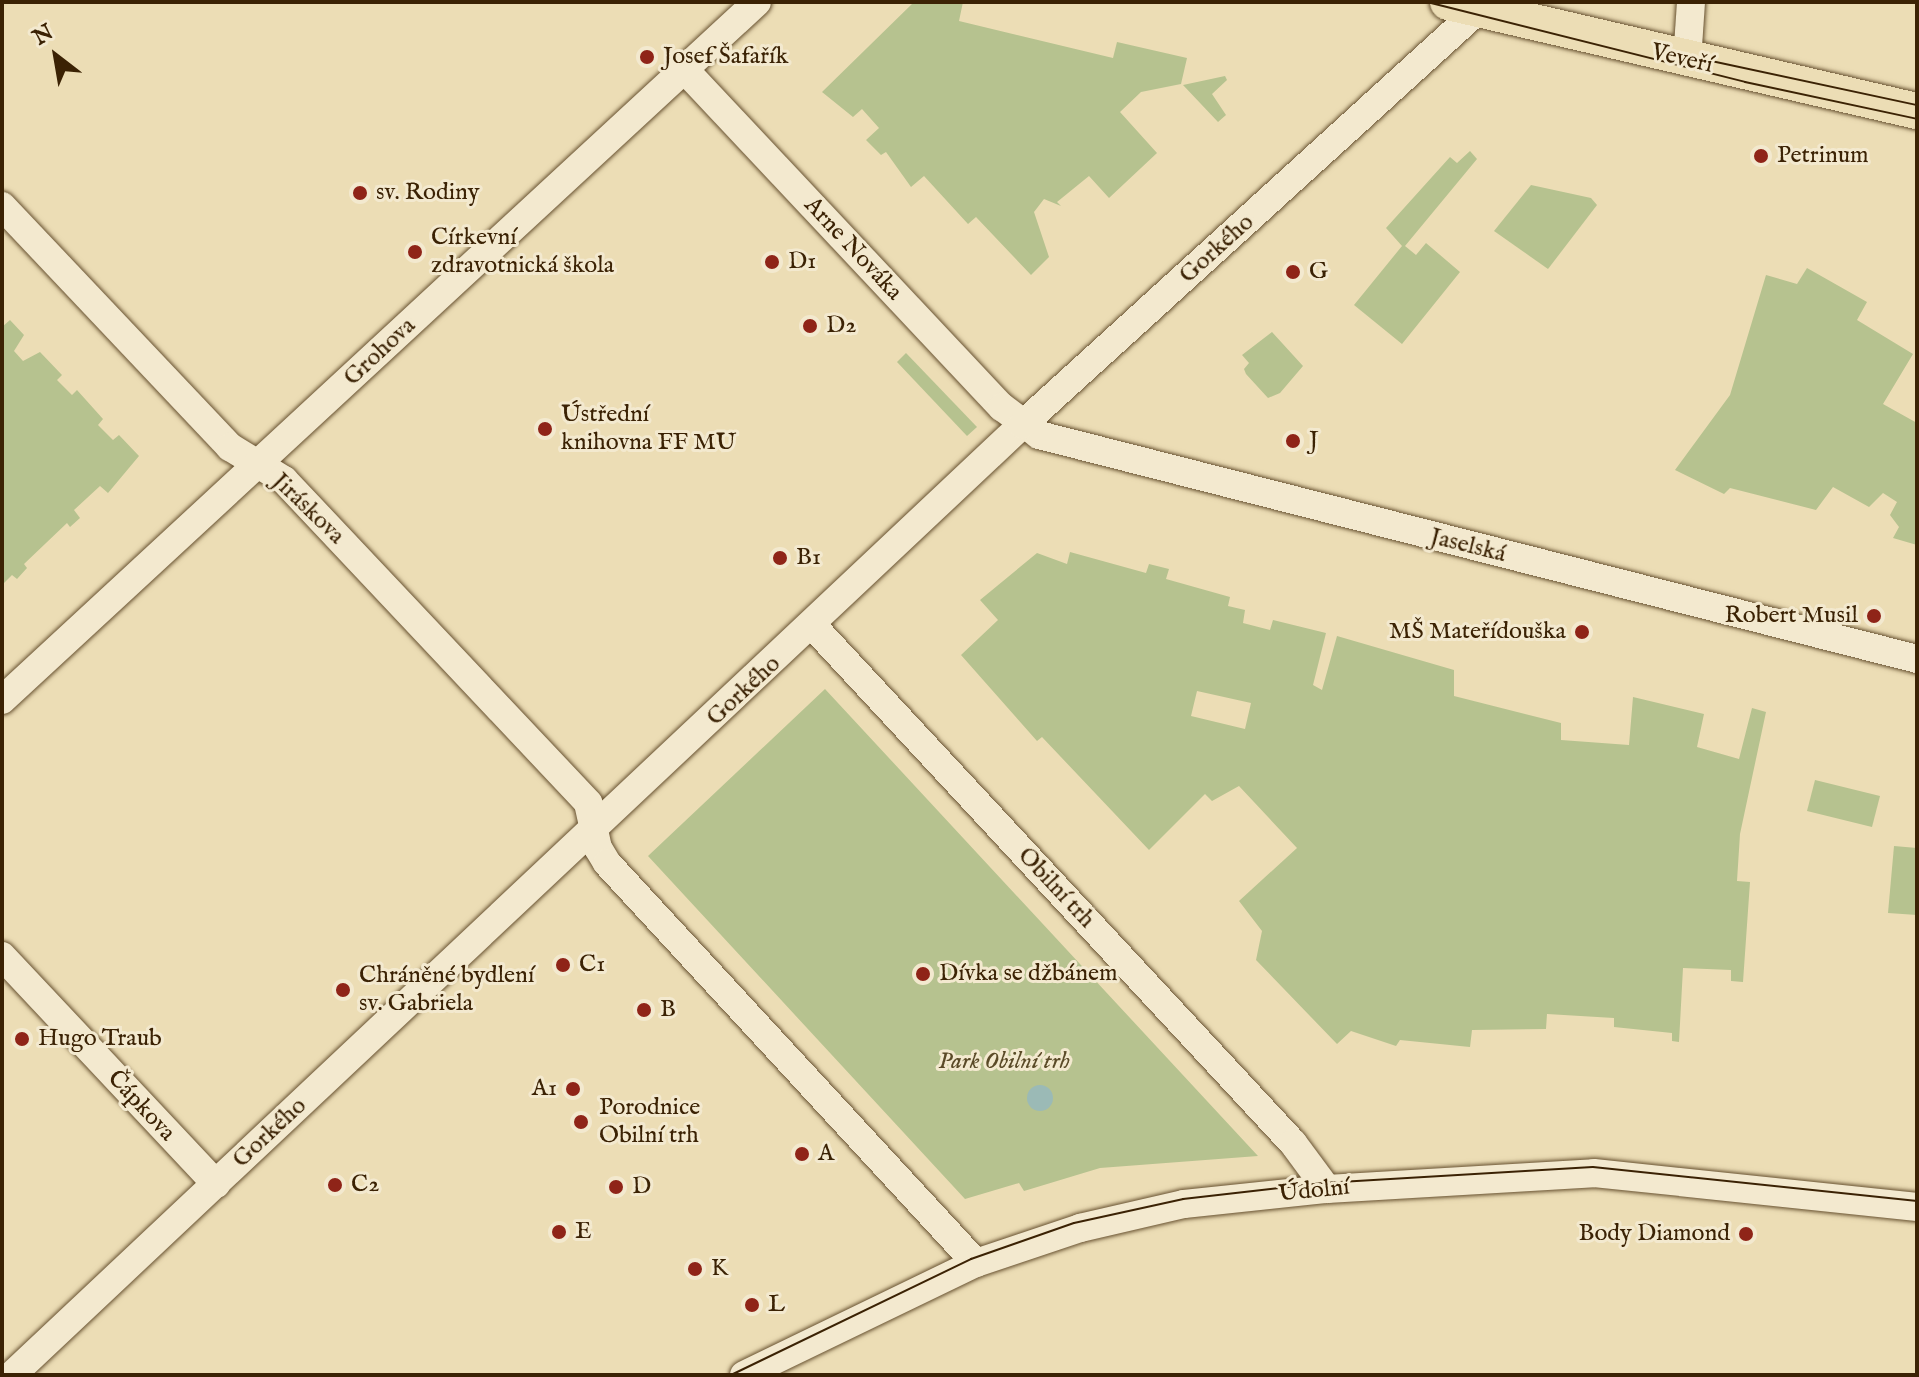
<!DOCTYPE html>
<html>
<head>
<meta charset="utf-8">
<style>
  body { margin:0 }
  #map { position:relative; width:1919px; height:1377px; overflow:hidden; background:#ecddb5; font-family:"IM FELL English",serif }
  div>[style] { position:absolute }
  .green>* { inset:0; background:#b6c28f }
  .water>* { inset:0; background:#9bbab6 }
  .round { border-radius:50% }
  .roads { filter:drop-shadow(0 0 2px #675130) drop-shadow(0 0 2px #675130) }
  .minor>* { height:28px; margin:-14px; padding:0 14px; transform-origin:14px; border-radius:14px; background:#f3e9cf }
  .major>* { height:36px; margin:-18px; padding:0 18px; transform-origin:18px; border-radius:18px; background:#ecddb5 }
  .tram>* { height:2px; margin:-1px; padding:0 1px; transform-origin:1px; border-radius:1px; background:#3b2204 }
  .dots>* { width:22px; height:22px; translate:-50% -50%; box-sizing:border-box; border:4px solid #f3e9cf; border-radius:50% }
  span { translate:-50% -50%; white-space:nowrap; text-align:center; line-height:1.15; -webkit-text-stroke:6px #f3e9cf; paint-order:stroke }
  .poi-label { font-size:24px; color:#3b2204 }
  .left { translate:0 -50%; text-align:left }
  .right { translate:-100% -50%; text-align:right }
  .street-label { font-size:24px; color:#3b2204 }
  .park-label { font-size:24px; color:#5a4a27; font-style:italic }
  .frame { position:absolute; inset:0; border:4px solid #3b2204; pointer-events:none }
  .north { position:absolute; left:16px; top:16px; width:80px; height:80px; -webkit-text-stroke:6px #f3e9cf; paint-order:stroke; rotate:329deg; font-size:22px; font-weight:700; line-height:32px; text-align:center; color:#3b2204 }
  .north::after { content:''; display:block; margin:auto; width:28px; height:36px; background:#3b2204; clip-path:polygon(50% 0,100% 100%,50% 72%,0 100%) }
</style>
</head>
<body>
<div id="map">
  <div class="green">
    <div style="clip-path:polygon(914px 2px,963px 2px,959px 21px,1113px 58px,1117px 42px,1187px 58px,1181px 84px,1141px 92px,1120px 112px,1157px 153px,1109px 198px,1089px 176px,1057px 202px,1061px 206px,1044px 199px,1034px 212px,1049px 257px,1031px 275px,976px 217px,968px 224px,924px 176px,911px 187px,886px 152px,881px 155px,866px 140px,879px 128px,862px 109px,853px 117px,822px 92px)"></div>
    <div style="clip-path:polygon(1225px 76px,1227px 80px,1212px 94px,1226px 115px,1218px 122px,1183px 85px)"></div>
    <div style="clip-path:polygon(1470px 151px,1477px 159px,1405px 246px,1416px 255px,1426px 243px,1460px 272px,1402px 344px,1354px 305px,1402px 246px,1386px 228px,1450px 157px,1457px 163px)"></div>
    <div style="clip-path:polygon(1531px 185px,1591px 198px,1597px 205px,1548px 269px,1494px 231px)"></div>
    <div style="clip-path:polygon(1807px 268px,1867px 302px,1857px 320px,1913px 354px,1883px 404px,1917px 423px,1917px 545px,1893px 538px,1899px 527px,1890px 515px,1897px 502px,1883px 493px,1869px 507px,1833px 487px,1816px 510px,1730px 488px,1724px 494px,1675px 470px,1730px 395px,1766px 275px,1797px 284px)"></div>
    <div style="clip-path:polygon(10px 320px,24px 335px,14px 351px,23px 361px,40px 352px,62px 375px,57px 380px,72px 395px,77px 390px,103px 419px,98px 425px,113px 440px,119px 435px,139px 456px,108px 493px,100px 486px,74px 510px,80px 518px,70px 527px,67px 523px,24px 564px,27px 568px,17px 579px,12px 575px,2px 585px,2px 327px)"></div>
    <div style="clip-path:polygon(1272px 332px,1303px 366px,1280px 393px,1268px 398px,1246px 374px,1244px 369px,1249px 363px,1242px 355px)"></div>
    <div style="clip-path:polygon(906px 353px,977px 427px,967px 436px,897px 362px)"></div>
    <div style="clip-path:polygon(evenodd,1070px 552px,1146px 573px,1149px 564px,1169px 569px,1166px 579px,1230px 597px,1228px 606px,1245px 610px,1243px 623px,1270px 630px,1273px 620px,1326px 633px,1313px 685px,1322px 690px,1337px 636px,1454px 670px,1454px 696px,1561px 723px,1561px 740px,1629px 745px,1633px 697px,1704px 714px,1697px 747px,1739px 759px,1752px 708px,1766px 712px,1740px 834px,1737px 881px,1750px 882px,1743px 982px,1731px 981px,1731px 970px,1683px 968px,1679px 1042px,1672px 1041px,1672px 1033px,1614px 1027px,1614px 1018px,1547px 1014px,1546px 1029px,1472px 1030px,1470px 1047px,1400px 1040px,1396px 1046px,1351px 1031px,1337px 1044px,1256px 960px,1262px 931px,1239px 901px,1297px 848px,1239px 786px,1212px 801px,1205px 794px,1149px 850px,1042px 737px,1037px 741px,961px 655px,998px 620px,980px 600px,1037px 553px,1067px 564px,1070px 552px,1197px 691px,1251px 703px,1245px 729px,1191px 716px,1197px 691px)"></div>
    <div style="clip-path:polygon(825px 689px,1258px 1156px,1100px 1168px,1024px 1191px,1019px 1183px,965px 1199px,648px 856px)"></div>
    <div style="clip-path:polygon(1815px 780px,1880px 796px,1872px 827px,1807px 811px)"></div>
    <div style="clip-path:polygon(1894px 846px,1917px 848px,1917px 915px,1888px 913px)"></div>
  </div>
  <div class="water">
    <div class="round" style="left:1027px;top:1085px;width:26px;height:26px"></div>
  </div>
  <div class="roads">
    <div class="minor">
      <div style="left:1687px;top:61px;width:59px;rotate:-86.1deg"></div>
      <div style="left:685px;top:70px;width:463px;rotate:46.8deg"></div>
      <div style="left:1002px;top:407px;width:46px;rotate:37.1deg"></div>
      <div style="left:1039px;top:435px;width:906px;rotate:14.31deg"></div>
      <div style="left:2px;top:206px;width:332px;rotate:46.6deg"></div>
      <div style="left:230px;top:447px;width:63px;rotate:31.4deg"></div>
      <div style="left:284px;top:480px;width:444px;rotate:46.7deg"></div>
      <div style="left:588px;top:803px;width:46px;rotate:77.5deg"></div>
      <div style="left:598px;top:848px;width:17px;rotate:59deg"></div>
      <div style="left:607px;top:863px;width:544px;rotate:47.31deg"></div>
      <div style="left:813px;top:626px;width:705px;rotate:47.13deg"></div>
      <div style="left:1293px;top:1143px;width:57px;rotate:53.5deg"></div>
      <div style="left:2px;top:700px;width:1028px;rotate:-42.75deg"></div>
      <div style="left:2px;top:956px;width:313px;rotate:46.8deg"></div>
      <div style="left:12px;top:1375px;width:1387px;rotate:-43.25deg"></div>
      <div style="left:1022px;top:425px;width:617px;rotate:-42.3deg"></div>
      <div style="left:744px;top:1375px;width:258px;rotate:-25.8deg"></div>
      <div style="left:976px;top:1263px;width:110px;rotate:-18.6deg"></div>
      <div style="left:1080px;top:1228px;width:107px;rotate:-13deg"></div>
      <div style="left:1184px;top:1204px;width:144px;rotate:-6deg"></div>
      <div style="left:1327px;top:1189px;width:267px;rotate:-3.4deg"></div>
      <div style="left:1594px;top:1173px;width:325px;rotate:6deg"></div>
    </div>
    <div class="major">
      <div style="left:1448px;top:2px;width:481px;rotate:13.1deg"></div>
    </div>
  </div>
  <div class="tram">
    <div style="left:1427px;top:2px;width:328px;rotate:14.1deg"></div>
    <div style="left:1745px;top:82px;width:176px;rotate:12.1deg"></div>
    <div style="left:1702px;top:59px;width:220px;rotate:12.1deg"></div>
    <div style="left:731px;top:1375px;width:267px;rotate:-25.8deg"></div>
    <div style="left:971px;top:1259px;width:109px;rotate:-19.3deg"></div>
    <div style="left:1074px;top:1223px;width:112px;rotate:-12.4deg"></div>
    <div style="left:1183px;top:1199px;width:141px;rotate:-6.5deg"></div>
    <div style="left:1323px;top:1183px;width:270px;rotate:-3.4deg"></div>
    <div style="left:1593px;top:1167px;width:326px;rotate:6deg"></div>
  </div>
  <div class="dots">
    <div style="left:647px;top:57px;background:#8f2418"></div>
    <div style="left:1761px;top:156px;background:#8f2418"></div>
    <div style="left:360px;top:193px;background:#8f2418"></div>
    <div style="left:415px;top:252px;background:#8f2418"></div>
    <div style="left:772px;top:262px;background:#8f2418"></div>
    <div style="left:1293px;top:272px;background:#8f2418"></div>
    <div style="left:810px;top:326px;background:#8f2418"></div>
    <div style="left:545px;top:429px;background:#8f2418"></div>
    <div style="left:1293px;top:441px;background:#8f2418"></div>
    <div style="left:780px;top:558px;background:#8f2418"></div>
    <div style="left:1874px;top:616px;background:#8f2418"></div>
    <div style="left:1582px;top:632px;background:#8f2418"></div>
    <div style="left:563px;top:965px;background:#8f2418"></div>
    <div style="left:923px;top:974px;background:#8f2418"></div>
    <div style="left:343px;top:990px;background:#8f2418"></div>
    <div style="left:644px;top:1010px;background:#8f2418"></div>
    <div style="left:22px;top:1039px;background:#8f2418"></div>
    <div style="left:573px;top:1089px;background:#8f2418"></div>
    <div style="left:581px;top:1122px;background:#8f2418"></div>
    <div style="left:802px;top:1154px;background:#8f2418"></div>
    <div style="left:335px;top:1185px;background:#8f2418"></div>
    <div style="left:616px;top:1187px;background:#8f2418"></div>
    <div style="left:559px;top:1232px;background:#8f2418"></div>
    <div style="left:1746px;top:1234px;background:#8f2418"></div>
    <div style="left:695px;top:1269px;background:#8f2418"></div>
    <div style="left:752px;top:1305px;background:#8f2418"></div>
  </div>
  <div class="poi-label">
    <span class="left" style="left:663px;top:57px">Josef Šafařík</span>
    <span class="left" style="left:1777px;top:156px">Petrinum</span>
    <span class="left" style="left:376px;top:193px">sv. Rodiny</span>
    <span class="left" style="left:431px;top:252px">Církevní<br>zdravotnická škola</span>
    <span class="left" style="left:788px;top:262px">D1</span>
    <span class="left" style="left:1309px;top:272px">G</span>
    <span class="left" style="left:826px;top:326px">D2</span>
    <span class="left" style="left:561px;top:429px">Ústřední<br>knihovna FF MU</span>
    <span class="left" style="left:1309px;top:441px">J</span>
    <span class="left" style="left:796px;top:558px">B1</span>
    <span class="right" style="left:1858px;top:616px">Robert Musil</span>
    <span class="right" style="left:1566px;top:632px">MŠ Mateřídouška</span>
    <span class="left" style="left:579px;top:965px">C1</span>
    <span class="left" style="left:939px;top:974px">Dívka se džbánem</span>
    <span class="left" style="left:359px;top:990px">Chráněné bydlení<br>sv. Gabriela</span>
    <span class="left" style="left:660px;top:1010px">B</span>
    <span class="left" style="left:38px;top:1039px">Hugo Traub</span>
    <span class="right" style="left:557px;top:1089px">A1</span>
    <span class="left" style="left:599px;top:1122px">Porodnice<br>Obilní trh</span>
    <span class="left" style="left:818px;top:1154px">A</span>
    <span class="left" style="left:351px;top:1185px">C2</span>
    <span class="left" style="left:632px;top:1187px">D</span>
    <span class="left" style="left:575px;top:1232px">E</span>
    <span class="right" style="left:1730px;top:1234px">Body Diamond</span>
    <span class="left" style="left:711px;top:1269px">K</span>
    <span class="left" style="left:768px;top:1305px">L</span>
  </div>
  <div class="street-label">
    <span style="left:1682px;top:59px;rotate:13deg">Veveří</span>
    <span style="left:853px;top:249px;rotate:47deg">Arne Nováka</span>
    <span style="left:1217px;top:249px;rotate:-42deg">Gorkého</span>
    <span style="left:380px;top:352px;rotate:-43deg">Grohova</span>
    <span style="left:308px;top:509px;rotate:44deg">Jiráskova</span>
    <span style="left:1468px;top:546px;rotate:14deg">Jaselská</span>
    <span style="left:744px;top:691px;rotate:-43deg">Gorkého</span>
    <span style="left:1056px;top:888px;rotate:47deg">Obilní trh</span>
    <span style="left:141px;top:1106px;rotate:47deg">Čápkova</span>
    <span style="left:270px;top:1133px;rotate:-43deg">Gorkého</span>
    <span style="left:1314px;top:1191px;rotate:-6deg">Údolní</span>
  </div>
  <div class="park-label">
    <span style="left:1004px;top:1062px">Park Obilní trh</span>
  </div>
  <div class="frame"></div>
  <div class="north">N</div>
</div>
</body>
</html>
